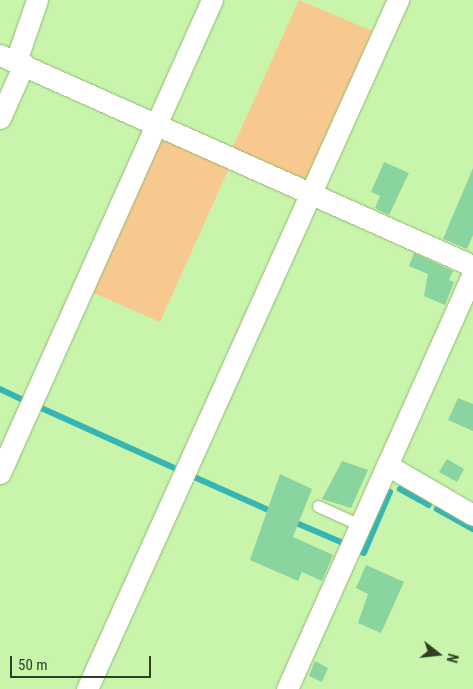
<!DOCTYPE html>
<html>
<head>
<meta charset="utf-8">
<style>
  body { margin:0 }
  #map { position:relative; width:473px; height:689px; overflow:hidden; background:#c9f4ab; font-family:"Roboto Condensed",sans-serif }
  div>[style] { position:absolute }
  .green>* { inset:0; background:#f8c98e }
  .stream>* { height:5.5px; margin:-2.75px; padding:0 2.75px; transform-origin:2.75px; border-radius:2.75px; background:#37b5b2 }
  .building>* { inset:0; background:#89d49f }
  .roads { filter:drop-shadow(0 0 1px #90b872) drop-shadow(0 0 1px #90b872) }
  .lane>* { height:11px; margin:-5.5px; padding:0 5.5px; transform-origin:5.5px; border-radius:5.5px; background:#fff }
  .street>* { height:21px; margin:-10.5px; padding:0 10.5px; transform-origin:10.5px; border-radius:10.5px; background:#fff }
  span { translate:-50% -50%; white-space:nowrap; text-align:center; line-height:1.15; -webkit-text-stroke:4px #c9f4ab; paint-order:stroke }
  .north { position:absolute; left:413px; top:629px; width:50px; height:50px; -webkit-text-stroke:4px #c9f4ab; paint-order:stroke; rotate:106deg; font-size:14px; font-weight:700; line-height:20px; text-align:center; color:#2e3f22 }
  .north::after { content:''; display:block; margin:auto; width:18px; height:22px; background:#2e3f22; clip-path:polygon(50% 0,100% 100%,50% 72%,0 100%) }
  .scale { position:absolute; left:10px; top:656px; width:141px; height:22px; box-sizing:border-box; border:2px solid #2e3f22; border-top:0; padding-left:6px; font-size:15px; line-height:18px; white-space:nowrap; color:#2e3f22; -webkit-text-stroke:4px #c9f4ab; paint-order:stroke }
</style>
</head>
<body>
<div id="map">
  <div class="green">
    <div style="clip-path:polygon(299px 0,377px 33px,306px 182px,232px 149px)"></div>
    <div style="clip-path:polygon(160px 134px,230px 166px,160px 322px,87px 290px)"></div>
  </div>
  <div class="stream">
    <div style="left:0;top:389px;width:29px;rotate:25deg"></div>
    <div style="left:35px;top:405px;width:160px;rotate:24.3deg"></div>
    <div style="left:190px;top:475px;width:91px;rotate:24deg"></div>
    <div style="left:400px;top:489px;width:33px;rotate:29deg"></div>
    <div style="left:437px;top:509px;width:41px;rotate:29.1deg"></div>
    <div style="left:292px;top:521px;width:53px;rotate:23.2deg"></div>
    <div style="left:360px;top:551px;width:4px;rotate:27deg"></div>
    <div style="left:364px;top:553px;width:66px;rotate:-66.9deg"></div>
  </div>
  <div class="building">
    <div style="clip-path:polygon(384px 162px,409px 173px,389px 215px,375px 208px,380px 196px,371px 192px)"></div>
    <div style="clip-path:polygon(473px 168px,473px 235px,467px 249px,443px 239px)"></div>
    <div style="clip-path:polygon(414px 253px,453px 271px,449px 280px,454px 282px,445px 305px,424px 296px,428px 274px,409px 266px)"></div>
    <div style="clip-path:polygon(458px 398px,473px 404px,473px 431px,448px 420px)"></div>
    <div style="clip-path:polygon(447px 459px,464px 469px,457px 482px,439px 472px)"></div>
    <div style="clip-path:polygon(342px 461px,368px 470px,351px 508px,322px 499px)"></div>
    <div style="clip-path:polygon(280px 474px,312px 489px,293px 537px,333px 555px,322px 581px,302px 572px,298px 581px,250px 560px)"></div>
    <div style="clip-path:polygon(366px 565px,404px 582px,381px 633px,358px 623px,368px 594px,356px 588px)"></div>
    <div style="clip-path:polygon(315px 661px,328px 668px,322px 682px,309px 676px)"></div>
  </div>
  <div class="roads">
    <div class="lane">
      <div style="left:318px;top:506px;width:46px;rotate:24.3deg"></div>
    </div>
    <div class="street">
      <div style="left:0;top:55px;width:518px;rotate:24.04deg"></div>
      <div style="left:16px;top:61px;width:65px;rotate:-71deg"></div>
      <div style="left:0;top:118px;width:59px;rotate:-66deg"></div>
      <div style="left:387px;top:465px;width:99px;rotate:30.2deg"></div>
      <div style="left:0;top:473px;width:518px;rotate:-65.86deg"></div>
      <div style="left:87px;top:689px;width:756px;rotate:-65.71deg"></div>
      <div style="left:287px;top:689px;width:456px;rotate:-65.9deg"></div>
    </div>
  </div>
  <div class="north">N</div>
  <div class="scale">50 m</div>
</div>
</body>
</html>
